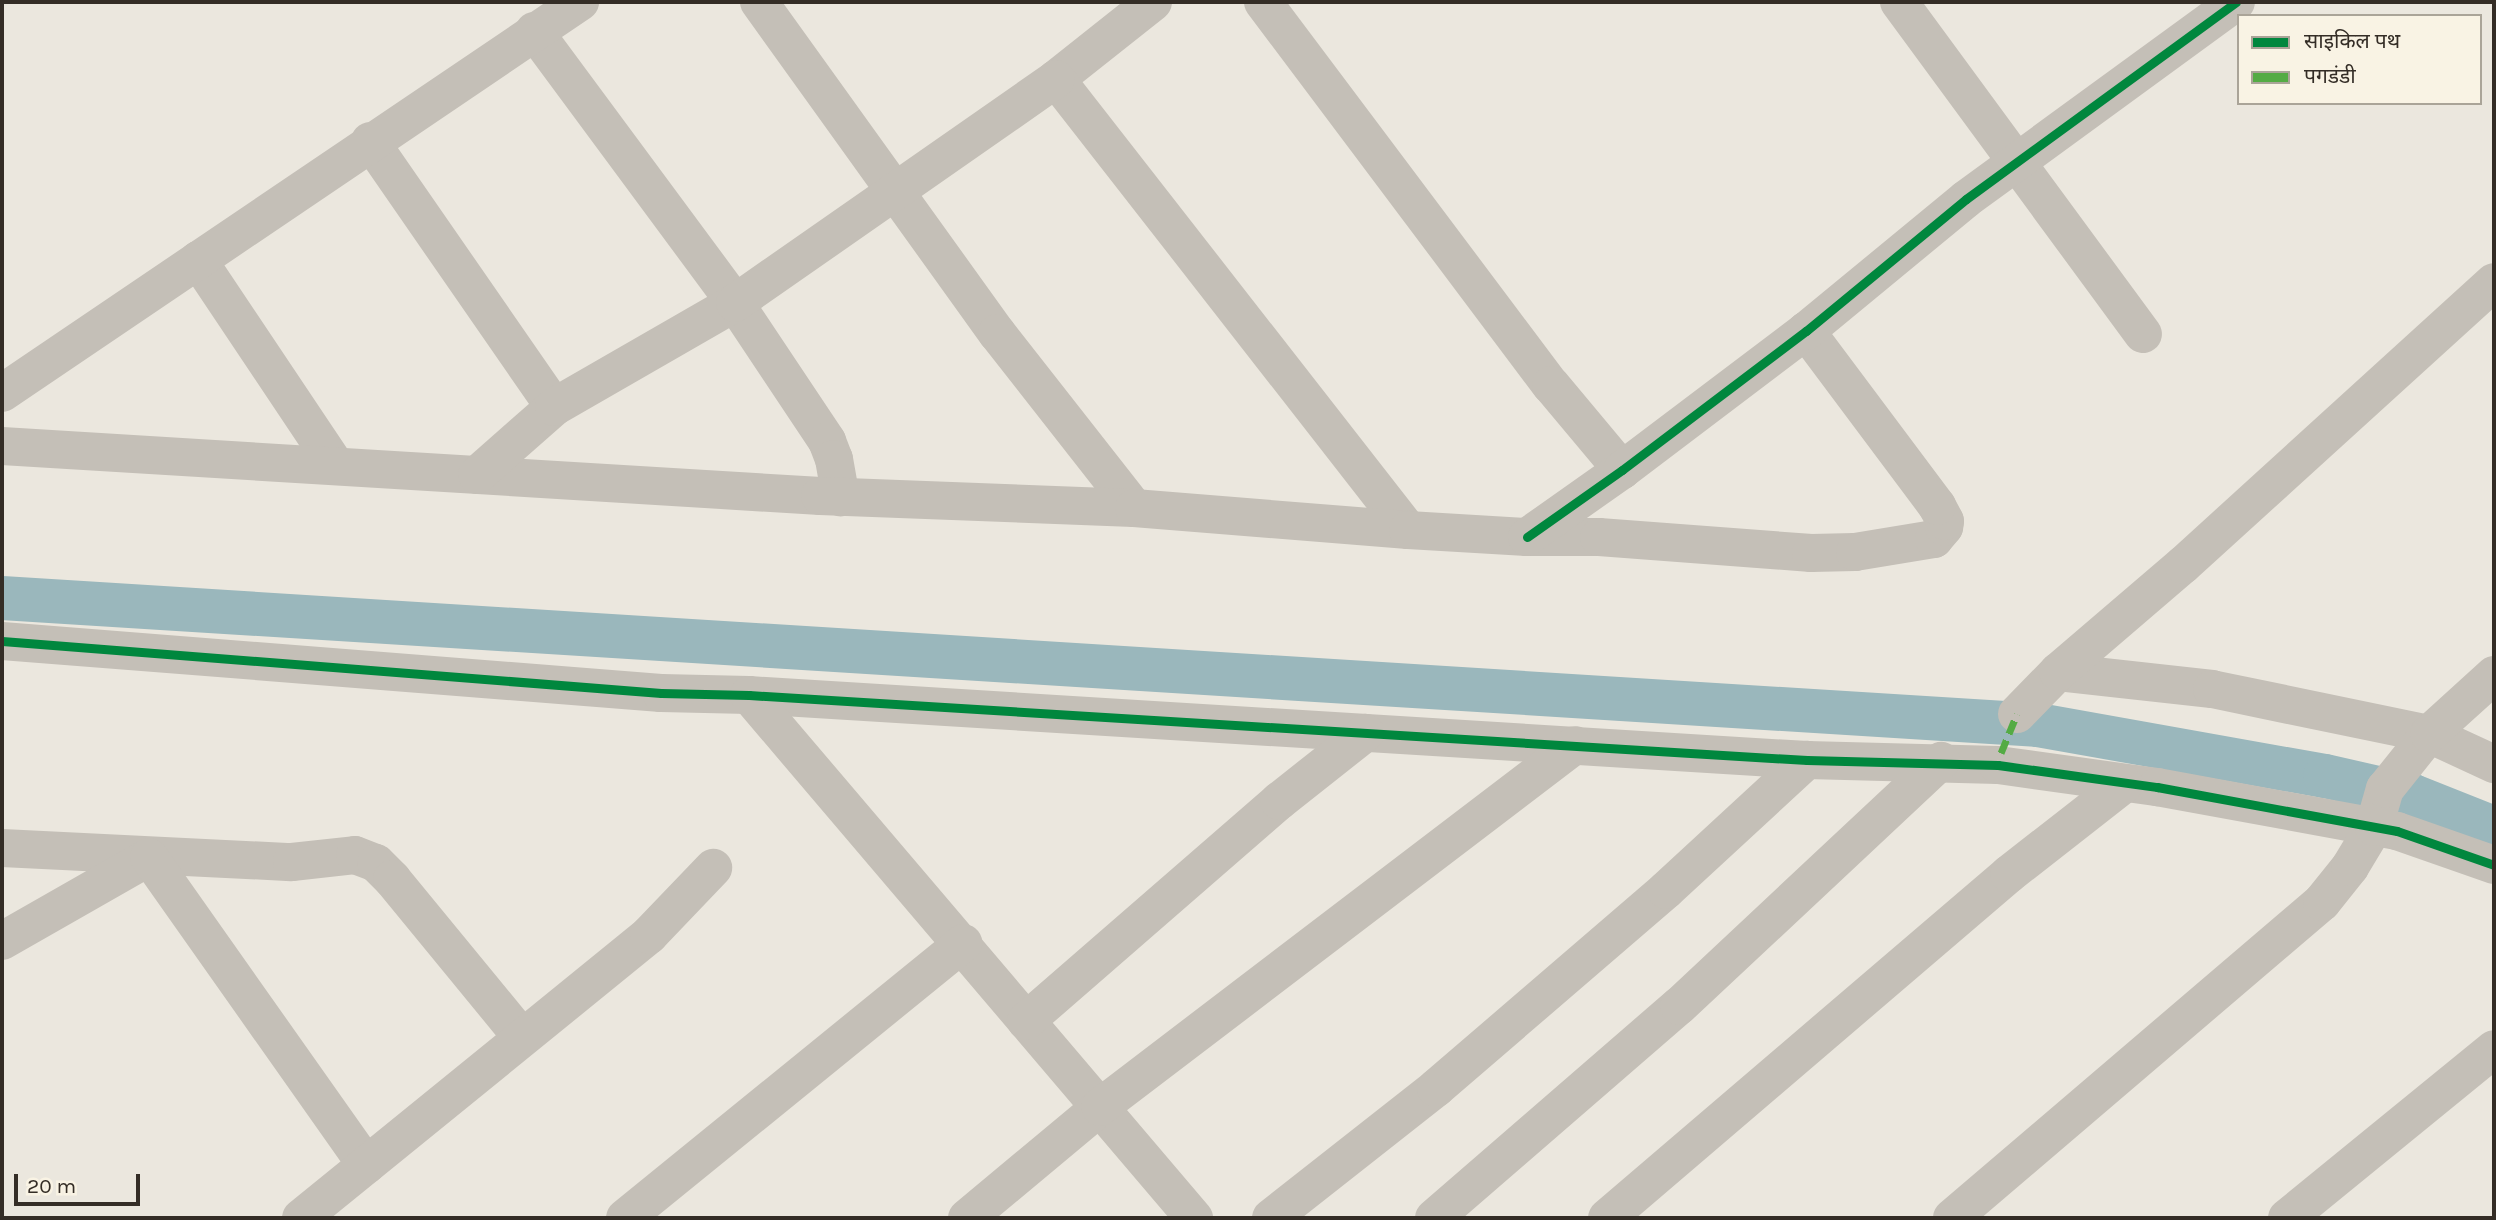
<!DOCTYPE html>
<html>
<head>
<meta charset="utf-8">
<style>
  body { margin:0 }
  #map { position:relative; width:2496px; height:1220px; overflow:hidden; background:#ebe7de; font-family:Karla,"Noto Sans Devanagari",sans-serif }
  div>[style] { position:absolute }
  .canal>* { height:44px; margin:-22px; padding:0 22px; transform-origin:22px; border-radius:22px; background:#9ab7bc }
  .minor>* { height:38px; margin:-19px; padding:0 19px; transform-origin:19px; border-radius:19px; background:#c4bfb7 }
  .quiet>* { height:7px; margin-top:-3.5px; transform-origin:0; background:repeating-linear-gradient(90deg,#54ab44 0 14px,transparent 0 21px) }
  .cycleway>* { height:9px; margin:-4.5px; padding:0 4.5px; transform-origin:4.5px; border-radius:4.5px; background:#00873e }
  span { translate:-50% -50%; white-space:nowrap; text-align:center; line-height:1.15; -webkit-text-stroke:5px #f9f3e4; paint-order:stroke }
  .frame { position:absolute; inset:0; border:4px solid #342d26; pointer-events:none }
  .legend { position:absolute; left:2237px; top:14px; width:245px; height:91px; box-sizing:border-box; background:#f9f3e4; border:2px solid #aaa498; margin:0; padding:9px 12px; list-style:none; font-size:21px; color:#342d26 }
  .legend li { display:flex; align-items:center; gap:14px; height:35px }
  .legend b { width:35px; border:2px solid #aaa498 }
  .scale { position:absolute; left:14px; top:1174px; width:126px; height:32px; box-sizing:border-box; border:4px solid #342d26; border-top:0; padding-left:9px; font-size:21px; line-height:24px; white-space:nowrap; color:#342d26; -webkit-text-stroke:5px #f9f3e4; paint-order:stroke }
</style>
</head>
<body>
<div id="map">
  <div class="canal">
    <div style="left:2px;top:598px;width:2040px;rotate:3.57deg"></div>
    <div style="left:2038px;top:725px;width:291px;rotate:10.1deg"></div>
    <div style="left:2325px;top:776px;width:90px;rotate:12.8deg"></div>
    <div style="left:2413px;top:796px;width:87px;rotate:21.6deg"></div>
  </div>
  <div class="minor">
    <div style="left:759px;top:2px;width:408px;rotate:54.3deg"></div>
    <div style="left:997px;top:333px;width:222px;rotate:51.9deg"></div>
    <div style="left:1153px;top:2px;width:124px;rotate:141.6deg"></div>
    <div style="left:1056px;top:79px;width:572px;rotate:52.03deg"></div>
    <div style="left:1263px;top:2px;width:479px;rotate:53.1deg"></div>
    <div style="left:1551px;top:385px;width:111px;rotate:50.1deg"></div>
    <div style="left:1899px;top:2px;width:412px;rotate:53.7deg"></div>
    <div style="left:534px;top:31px;width:338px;rotate:53.5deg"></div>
    <div style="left:735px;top:303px;width:166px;rotate:56.3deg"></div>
    <div style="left:827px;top:441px;width:19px;rotate:69deg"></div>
    <div style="left:834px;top:459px;width:39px;rotate:80deg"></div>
    <div style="left:370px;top:141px;width:323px;rotate:55.3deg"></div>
    <div style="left:198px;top:260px;width:248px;rotate:56.2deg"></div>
    <div style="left:2px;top:393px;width:698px;rotate:-34.08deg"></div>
    <div style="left:2px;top:446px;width:820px;rotate:3.5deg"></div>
    <div style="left:820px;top:496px;width:314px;rotate:2.2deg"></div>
    <div style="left:1134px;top:508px;width:275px;rotate:4.6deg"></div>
    <div style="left:1408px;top:530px;width:119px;rotate:3.4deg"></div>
    <div style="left:1527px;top:537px;width:72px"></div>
    <div style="left:1599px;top:537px;width:213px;rotate:4.3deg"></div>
    <div style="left:1811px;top:553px;width:44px;rotate:-1.3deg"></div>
    <div style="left:1855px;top:552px;width:80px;rotate:-9.3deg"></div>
    <div style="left:1934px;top:539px;width:16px;rotate:-50deg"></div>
    <div style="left:1944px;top:527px;width:6px;rotate:-81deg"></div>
    <div style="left:1945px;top:521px;width:17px;rotate:-118deg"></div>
    <div style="left:1937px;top:506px;width:219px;rotate:-126.8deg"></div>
    <div style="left:477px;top:475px;width:103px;rotate:-41.4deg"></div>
    <div style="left:554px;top:407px;width:209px;rotate:-29.9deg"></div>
    <div style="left:735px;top:303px;width:391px;rotate:-34.9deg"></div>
    <div style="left:1527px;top:537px;width:116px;rotate:-35.2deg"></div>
    <div style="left:1622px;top:470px;width:231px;rotate:-37.1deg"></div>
    <div style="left:1806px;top:331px;width:207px;rotate:-39.5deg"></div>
    <div style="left:1966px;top:199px;width:334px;rotate:-36.1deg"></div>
    <div style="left:2px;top:641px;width:661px;rotate:4.51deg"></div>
    <div style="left:661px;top:693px;width:88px;rotate:1.3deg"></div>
    <div style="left:749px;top:695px;width:1060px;rotate:3.52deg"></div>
    <div style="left:1807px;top:760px;width:191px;rotate:1.5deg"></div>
    <div style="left:1998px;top:765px;width:161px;rotate:7.9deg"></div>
    <div style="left:2157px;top:787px;width:244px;rotate:10.4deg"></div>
    <div style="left:2397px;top:831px;width:103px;rotate:19.3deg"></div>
    <div style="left:2058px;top:672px;width:155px;rotate:6.3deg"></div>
    <div style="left:2212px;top:689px;width:222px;rotate:11.7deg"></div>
    <div style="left:2429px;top:734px;width:72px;rotate:24.8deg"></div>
    <div style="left:749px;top:695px;width:687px;rotate:49.61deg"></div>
    <div style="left:2017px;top:714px;width:59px;rotate:-45.7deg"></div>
    <div style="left:2058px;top:672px;width:165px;rotate:-40.6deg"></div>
    <div style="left:2183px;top:565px;width:420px;rotate:-42.3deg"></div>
    <div style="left:2px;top:848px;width:290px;rotate:2.8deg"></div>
    <div style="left:292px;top:862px;width:63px;rotate:-6.3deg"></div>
    <div style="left:355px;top:855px;width:22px;rotate:21deg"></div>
    <div style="left:376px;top:863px;width:23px;rotate:45deg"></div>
    <div style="left:392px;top:879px;width:205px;rotate:50.6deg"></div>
    <div style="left:2px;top:941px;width:169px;rotate:-29.7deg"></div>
    <div style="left:149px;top:857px;width:377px;rotate:54.8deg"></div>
    <div style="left:1026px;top:1021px;width:335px;rotate:-41deg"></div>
    <div style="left:1279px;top:801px;width:110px;rotate:-38.3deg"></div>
    <div style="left:301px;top:1218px;width:449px;rotate:-39.1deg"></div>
    <div style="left:649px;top:935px;width:93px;rotate:-46.3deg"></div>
    <div style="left:625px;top:1218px;width:436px;rotate:-39.1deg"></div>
    <div style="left:967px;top:1218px;width:173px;rotate:-39.8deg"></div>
    <div style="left:1100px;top:1107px;width:597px;rotate:-37.31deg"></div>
    <div style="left:1271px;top:1218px;width:210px;rotate:-38.2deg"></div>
    <div style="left:1436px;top:1088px;width:303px;rotate:-40.7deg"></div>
    <div style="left:1666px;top:890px;width:192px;rotate:-42.7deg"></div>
    <div style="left:1434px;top:1218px;width:324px;rotate:-40.9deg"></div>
    <div style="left:1679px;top:1006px;width:359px;rotate:-43.1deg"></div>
    <div style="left:1607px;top:1218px;width:529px;rotate:-40.55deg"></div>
    <div style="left:2009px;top:874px;width:146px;rotate:-38deg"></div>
    <div style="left:1952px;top:1218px;width:487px;rotate:-40.5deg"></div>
    <div style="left:2322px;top:902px;width:45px;rotate:-51.3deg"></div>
    <div style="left:2350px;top:867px;width:47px;rotate:-59deg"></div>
    <div style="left:2374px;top:827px;width:40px;rotate:-74deg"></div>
    <div style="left:2385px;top:789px;width:70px;rotate:-51.3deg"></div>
    <div style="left:2429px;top:734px;width:88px;rotate:-42.2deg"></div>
    <div style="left:2287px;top:1218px;width:267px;rotate:-39.2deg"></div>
  </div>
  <div class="quiet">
    <div style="left:2001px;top:753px;width:42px;rotate:-67.7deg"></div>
  </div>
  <div class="cycleway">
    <div style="left:1527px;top:537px;width:116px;rotate:-35.2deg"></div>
    <div style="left:1622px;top:470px;width:231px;rotate:-37.1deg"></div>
    <div style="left:1806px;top:331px;width:207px;rotate:-39.5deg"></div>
    <div style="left:1966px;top:199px;width:334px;rotate:-36.1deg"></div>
    <div style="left:2px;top:641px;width:661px;rotate:4.51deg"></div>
    <div style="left:661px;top:693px;width:88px;rotate:1.3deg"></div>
    <div style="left:749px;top:695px;width:1060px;rotate:3.52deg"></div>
    <div style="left:1807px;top:760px;width:191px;rotate:1.5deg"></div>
    <div style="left:1998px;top:765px;width:161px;rotate:7.9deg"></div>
    <div style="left:2157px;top:787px;width:244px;rotate:10.4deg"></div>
    <div style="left:2397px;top:831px;width:103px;rotate:19.3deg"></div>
  </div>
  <div class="frame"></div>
  <ul class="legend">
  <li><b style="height:9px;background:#00873e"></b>साइकिल पथ</li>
  <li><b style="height:9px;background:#54ab44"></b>पगडंडी</li>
  </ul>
  <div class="scale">20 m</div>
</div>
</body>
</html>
